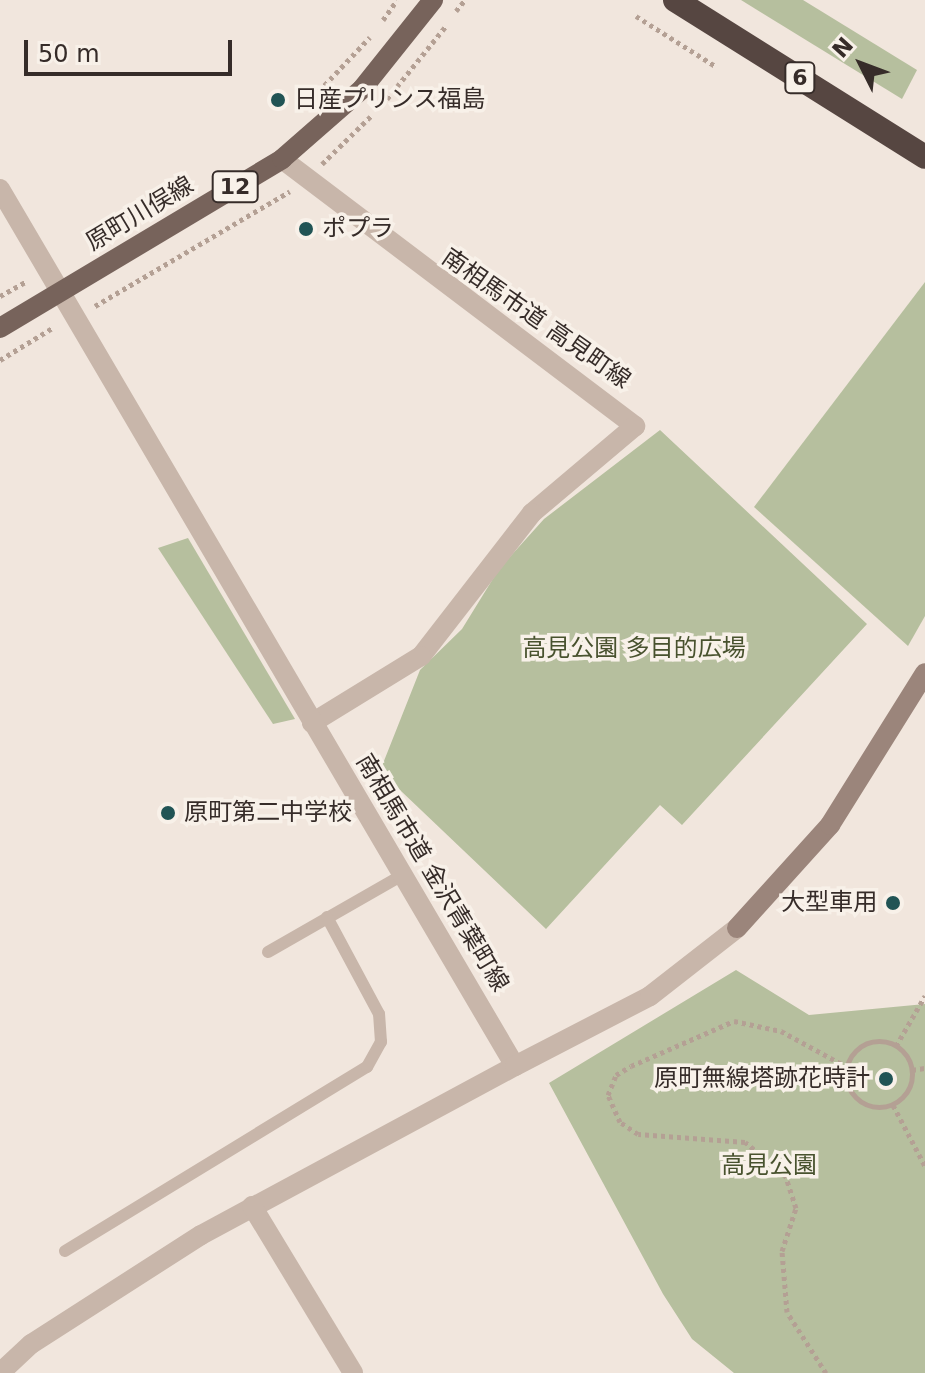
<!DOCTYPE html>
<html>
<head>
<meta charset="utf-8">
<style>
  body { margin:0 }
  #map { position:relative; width:925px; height:1373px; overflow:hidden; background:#f1e6dd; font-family:"DejaVu Sans","Noto Sans JP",sans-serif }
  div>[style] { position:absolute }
  .green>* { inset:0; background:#b6bf9e }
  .path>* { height:5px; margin-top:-2.5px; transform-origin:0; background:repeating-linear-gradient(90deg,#b4a094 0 4px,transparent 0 8px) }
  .path>.ring { margin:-2.5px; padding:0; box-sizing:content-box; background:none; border:5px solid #b4a094; border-radius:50% }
  .lane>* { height:12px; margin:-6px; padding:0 6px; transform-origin:6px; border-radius:6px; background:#c8b6aa }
  .street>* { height:20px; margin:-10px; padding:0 10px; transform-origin:10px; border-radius:10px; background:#c8b6aa }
  .secondary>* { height:20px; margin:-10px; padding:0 10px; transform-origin:10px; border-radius:10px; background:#9b857b }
  .primary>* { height:20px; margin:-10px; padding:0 10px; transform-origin:10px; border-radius:10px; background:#77635b }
  .highway>* { height:24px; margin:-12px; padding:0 12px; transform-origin:12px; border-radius:12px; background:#564641 }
  .dots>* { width:22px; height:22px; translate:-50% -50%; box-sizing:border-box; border:4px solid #f8f1e9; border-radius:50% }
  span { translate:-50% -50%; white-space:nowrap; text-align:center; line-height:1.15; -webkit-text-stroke:7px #f8f1e9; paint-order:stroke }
  .shield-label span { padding:2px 6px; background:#f8f1e9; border:2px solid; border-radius:6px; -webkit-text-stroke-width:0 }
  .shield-label { font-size:22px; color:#362c29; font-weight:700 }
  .poi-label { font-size:24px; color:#362c29 }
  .left { translate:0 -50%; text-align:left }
  .right { translate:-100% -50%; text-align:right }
  .street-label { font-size:24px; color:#362c29 }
  .park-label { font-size:24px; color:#48522e }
  .north { position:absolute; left:821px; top:24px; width:80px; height:80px; -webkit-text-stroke:6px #f8f1e9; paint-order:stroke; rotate:312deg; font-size:22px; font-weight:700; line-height:32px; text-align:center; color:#362c29 }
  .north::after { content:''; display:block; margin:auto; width:28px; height:36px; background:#362c29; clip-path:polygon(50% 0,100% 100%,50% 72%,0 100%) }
  .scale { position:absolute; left:24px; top:40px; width:208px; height:36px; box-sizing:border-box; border:4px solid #362c29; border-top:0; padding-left:10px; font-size:24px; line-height:28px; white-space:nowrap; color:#362c29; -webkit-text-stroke:6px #f8f1e9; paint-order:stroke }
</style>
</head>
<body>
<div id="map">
  <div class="green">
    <div style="clip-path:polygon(741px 0,803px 0,917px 70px,902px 99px)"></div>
    <div style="clip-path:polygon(925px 282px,925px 616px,908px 646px,754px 507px)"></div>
    <div style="clip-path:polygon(660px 430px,867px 624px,682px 825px,660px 805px,546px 929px,380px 771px,420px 670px,462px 629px,499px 569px,544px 519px)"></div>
    <div style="clip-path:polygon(188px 538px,295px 719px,273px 724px,158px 548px)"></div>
    <div style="clip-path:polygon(736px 970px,809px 1015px,925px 1004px,925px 1373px,734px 1373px,692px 1339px,663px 1294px,549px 1083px)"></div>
  </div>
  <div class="path">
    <div style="left:456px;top:11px;width:14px;rotate:-51deg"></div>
    <div style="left:636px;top:16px;width:93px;rotate:32.3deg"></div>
    <div style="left:383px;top:20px;width:24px;rotate:-55deg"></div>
    <div style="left:319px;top:91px;width:74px;rotate:-46.6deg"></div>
    <div style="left:387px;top:99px;width:94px;rotate:-51.1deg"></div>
    <div style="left:322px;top:164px;width:70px;rotate:-44.4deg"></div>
    <div style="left:0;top:296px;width:31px;rotate:-29deg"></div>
    <div style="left:95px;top:306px;width:226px;rotate:-30.5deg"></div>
    <div style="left:0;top:360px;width:63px;rotate:-31.4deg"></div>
    <div class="ring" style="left:846px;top:1041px;width:61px;height:61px"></div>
    <div style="left:896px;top:1046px;width:58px;rotate:-59.9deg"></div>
    <div style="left:912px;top:1070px;width:13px;rotate:-9deg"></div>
    <div style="left:893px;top:1105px;width:69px;rotate:62.3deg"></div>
    <div style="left:826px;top:1373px;width:72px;rotate:-122.6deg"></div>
    <div style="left:787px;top:1312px;width:61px;rotate:-94.7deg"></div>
    <div style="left:782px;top:1251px;width:45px;rotate:-72deg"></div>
    <div style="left:796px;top:1208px;width:36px;rotate:-108deg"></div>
    <div style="left:785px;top:1174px;width:51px;rotate:-141.3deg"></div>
    <div style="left:745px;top:1142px;width:107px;rotate:-175.7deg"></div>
    <div style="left:638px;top:1134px;width:22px;rotate:-146deg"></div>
    <div style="left:620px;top:1122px;width:30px;rotate:-114deg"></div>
    <div style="left:608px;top:1095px;width:22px;rotate:-68deg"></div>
    <div style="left:616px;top:1075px;width:17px;rotate:-31deg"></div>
    <div style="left:631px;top:1066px;width:112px;rotate:-23.6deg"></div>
    <div style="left:734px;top:1021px;width:48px;rotate:12deg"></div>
    <div style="left:781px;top:1031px;width:75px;rotate:28.6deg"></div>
  </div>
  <div class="lane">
    <div style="left:268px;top:952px;width:157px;rotate:-29.8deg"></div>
    <div style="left:65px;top:1251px;width:354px;rotate:-31.4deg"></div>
    <div style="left:367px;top:1067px;width:29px;rotate:-61deg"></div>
    <div style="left:381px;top:1042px;width:28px;rotate:-94deg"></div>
    <div style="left:379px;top:1014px;width:110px;rotate:-118.2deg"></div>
  </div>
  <div class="street">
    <div style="left:282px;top:159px;width:443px;rotate:37.1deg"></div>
    <div style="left:635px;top:426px;width:135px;rotate:139.8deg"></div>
    <div style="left:532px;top:513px;width:181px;rotate:127.8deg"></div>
    <div style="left:421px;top:656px;width:128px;rotate:148.4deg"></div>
    <div style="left:0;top:189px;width:1017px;rotate:59.58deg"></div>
    <div style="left:515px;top:1066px;width:357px;rotate:151.7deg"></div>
    <div style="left:201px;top:1235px;width:202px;rotate:147.3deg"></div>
    <div style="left:31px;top:1344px;width:42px;rotate:136.9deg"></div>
    <div style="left:515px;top:1066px;width:152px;rotate:-27.4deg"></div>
    <div style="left:650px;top:996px;width:110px;rotate:-38deg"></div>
    <div style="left:252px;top:1206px;width:195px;rotate:58.8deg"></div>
  </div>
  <div class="secondary">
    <div style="left:737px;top:928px;width:139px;rotate:-47.9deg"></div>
    <div style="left:830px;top:825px;width:179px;rotate:-58deg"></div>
  </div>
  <div class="primary">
    <div style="left:0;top:328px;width:329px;rotate:-30.9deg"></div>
    <div style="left:282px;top:159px;width:106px;rotate:-41.2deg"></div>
    <div style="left:362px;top:89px;width:114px;rotate:-51.4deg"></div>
  </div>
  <div class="highway">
    <div style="left:675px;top:0;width:295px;rotate:32.1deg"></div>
  </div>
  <div class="dots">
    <div style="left:278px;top:100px;background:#215455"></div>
    <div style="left:306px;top:229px;background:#215455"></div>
    <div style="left:168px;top:813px;background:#215455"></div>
    <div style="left:893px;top:903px;background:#215455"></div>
    <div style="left:886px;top:1079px;background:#215455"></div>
  </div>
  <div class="shield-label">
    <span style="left:800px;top:78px">6</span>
    <span style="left:235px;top:187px">12</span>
  </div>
  <div class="poi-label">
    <span class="left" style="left:294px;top:100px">日産プリンス福島</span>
    <span class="left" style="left:322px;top:229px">ポプラ</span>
    <span class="left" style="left:184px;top:813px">原町第二中学校</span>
    <span class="right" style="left:877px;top:903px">大型車用</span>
    <span class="right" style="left:870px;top:1079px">原町無線塔跡花時計</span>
  </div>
  <div class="street-label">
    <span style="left:140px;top:214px;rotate:-31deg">原町川俣線</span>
    <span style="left:536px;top:319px;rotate:35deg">南相馬市道 高見町線</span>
    <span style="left:432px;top:873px;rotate:59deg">南相馬市道 金沢青葉町線</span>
  </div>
  <div class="park-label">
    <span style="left:634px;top:649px">高見公園 多目的広場</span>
    <span style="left:769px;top:1166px">高見公園</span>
  </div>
  <div class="north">N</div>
  <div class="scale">50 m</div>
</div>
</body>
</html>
